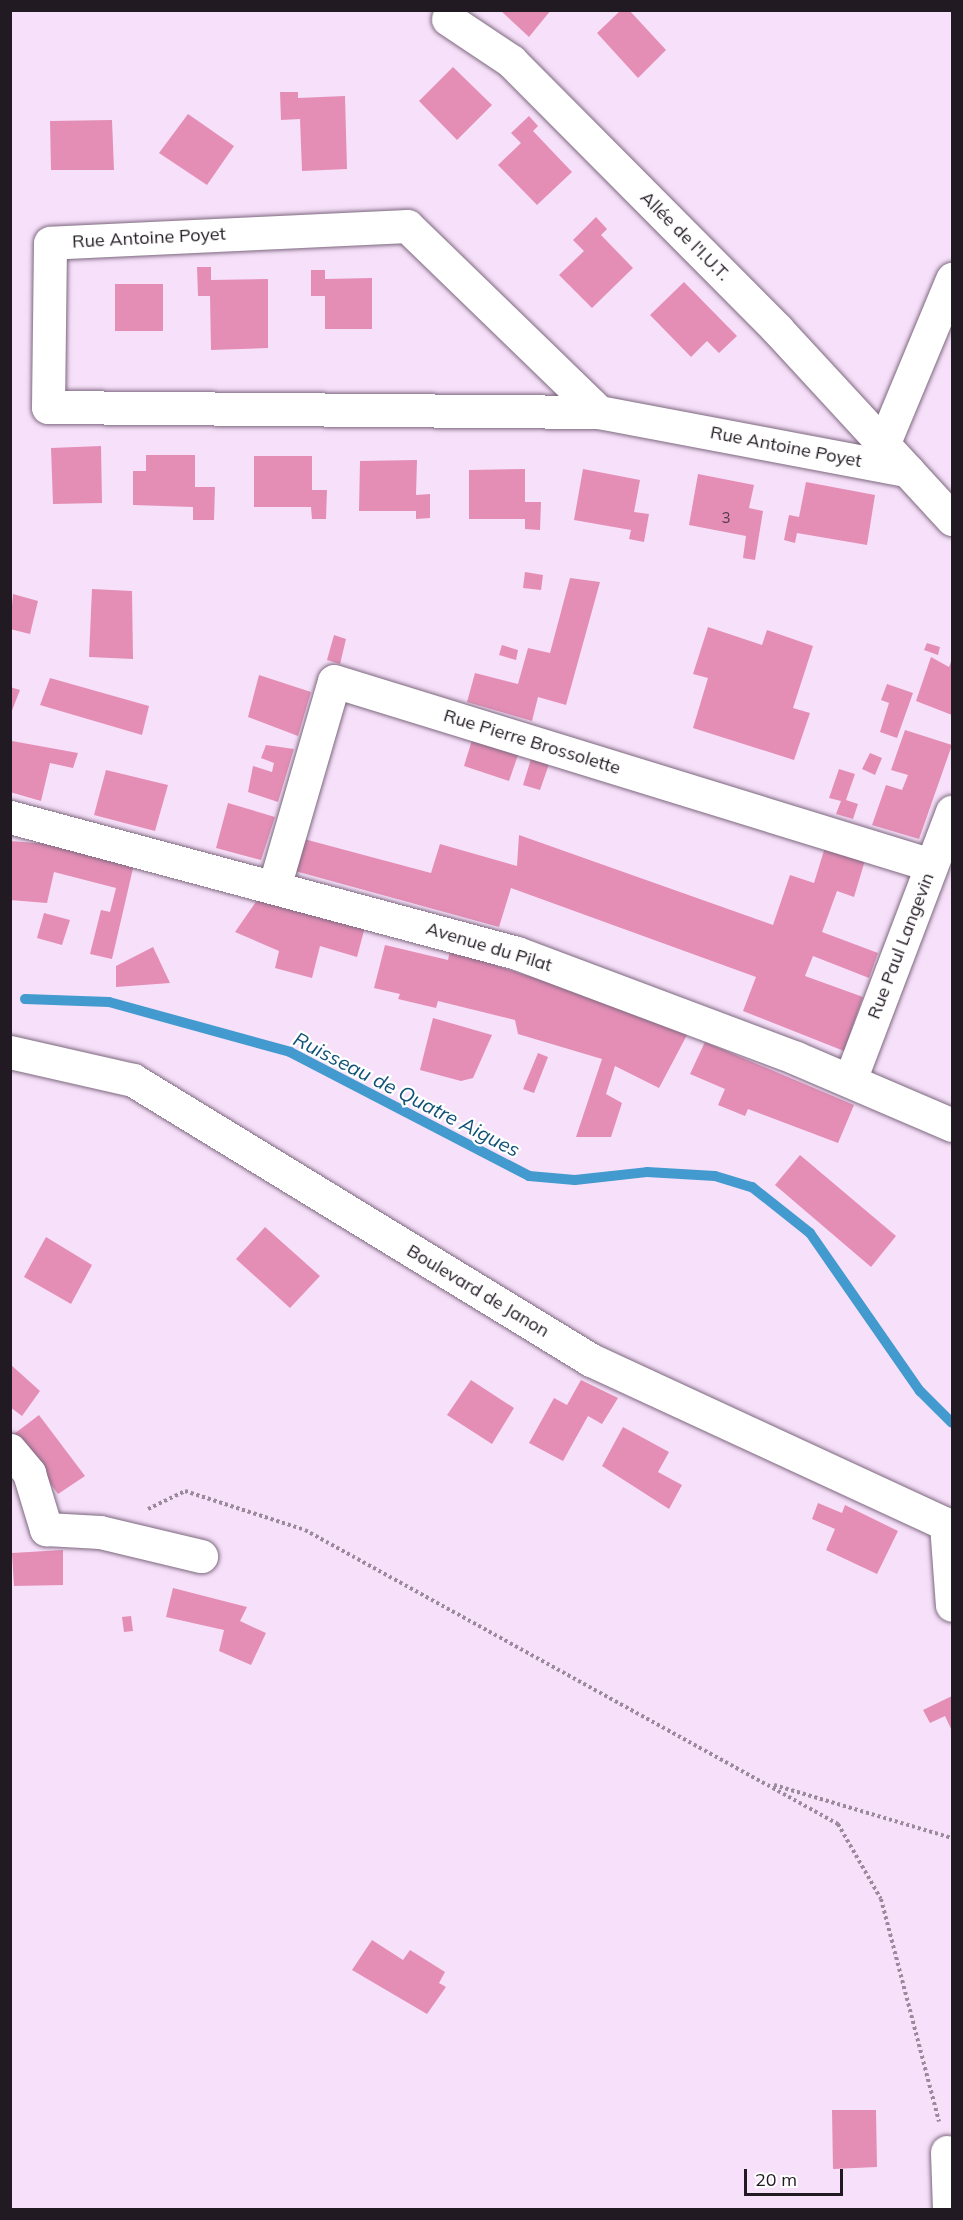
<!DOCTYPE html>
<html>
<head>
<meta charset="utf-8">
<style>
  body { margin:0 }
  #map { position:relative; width:963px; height:2220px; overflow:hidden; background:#f7e0fa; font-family:Mulish,sans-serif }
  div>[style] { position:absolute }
  .stream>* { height:10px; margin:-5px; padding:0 5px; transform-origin:5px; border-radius:5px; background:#439acf }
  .building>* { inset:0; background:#e48eb6 }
  .path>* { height:4px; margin-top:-2px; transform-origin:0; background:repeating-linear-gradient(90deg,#9a8a9c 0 3px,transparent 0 6px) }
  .roads { filter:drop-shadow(0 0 2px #7c687e) drop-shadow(0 0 2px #7c687e) }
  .minor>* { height:33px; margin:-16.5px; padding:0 16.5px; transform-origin:16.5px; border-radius:16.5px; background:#fff }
  .major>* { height:33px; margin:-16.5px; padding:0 16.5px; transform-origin:16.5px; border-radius:16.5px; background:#fff }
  span { translate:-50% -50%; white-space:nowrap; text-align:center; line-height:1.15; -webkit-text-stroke:4.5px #fff; paint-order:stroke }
  .number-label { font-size:15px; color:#523748 }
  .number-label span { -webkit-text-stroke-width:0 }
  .street-label { font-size:18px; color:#221a23 }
  .water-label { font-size:20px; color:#105276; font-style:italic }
  .frame { position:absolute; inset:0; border:12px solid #221a23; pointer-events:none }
  .scale { position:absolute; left:744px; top:2169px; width:99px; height:27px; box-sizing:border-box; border:3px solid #221a23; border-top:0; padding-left:8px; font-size:18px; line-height:21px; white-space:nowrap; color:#221a23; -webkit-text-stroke:4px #fff; paint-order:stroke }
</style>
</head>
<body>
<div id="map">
  <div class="stream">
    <div style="left:25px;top:999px;width:84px;rotate:2deg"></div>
    <div style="left:109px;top:1002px;width:188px;rotate:15.4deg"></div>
    <div style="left:290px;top:1052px;width:269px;rotate:27.4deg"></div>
    <div style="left:529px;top:1176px;width:46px;rotate:5deg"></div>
    <div style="left:575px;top:1180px;width:72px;rotate:-6.3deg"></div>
    <div style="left:647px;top:1172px;width:68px;rotate:3.4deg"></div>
    <div style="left:715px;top:1176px;width:39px;rotate:17deg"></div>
    <div style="left:752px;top:1187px;width:74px;rotate:38.4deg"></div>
    <div style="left:810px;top:1233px;width:193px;rotate:55.2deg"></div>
    <div style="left:920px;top:1391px;width:45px;rotate:45deg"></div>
  </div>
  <div class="building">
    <div style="clip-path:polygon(500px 10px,551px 10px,529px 37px)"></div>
    <div style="clip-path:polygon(621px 10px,629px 10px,666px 50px,638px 78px,597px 33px)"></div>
    <div style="clip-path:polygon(453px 67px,492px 105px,457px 140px,419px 101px)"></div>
    <div style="clip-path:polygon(280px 92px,298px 92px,298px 98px,345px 96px,347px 169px,302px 171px,300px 119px,281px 120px)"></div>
    <div style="clip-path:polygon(188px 114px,234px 146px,207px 185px,159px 153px)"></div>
    <div style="clip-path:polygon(529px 116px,538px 126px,533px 131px,572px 172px,537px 205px,498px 165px,521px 143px,511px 133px)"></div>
    <div style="clip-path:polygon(112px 120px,114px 170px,51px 170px,50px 121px)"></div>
    <div style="clip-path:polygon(596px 217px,607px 229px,601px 235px,633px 268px,592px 308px,559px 275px,584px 251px,573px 240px)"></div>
    <div style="clip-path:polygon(197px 267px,211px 267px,211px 280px,268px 279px,268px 348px,211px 350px,210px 296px,198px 296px)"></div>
    <div style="clip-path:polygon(311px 270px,325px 270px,325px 279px,372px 278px,372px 329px,325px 329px,325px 296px,311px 296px)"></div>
    <div style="clip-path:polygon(684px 282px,737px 336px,719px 353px,707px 341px,691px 357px,650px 315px)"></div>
    <div style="clip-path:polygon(115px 284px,163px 284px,163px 331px,115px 331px)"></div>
    <div style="clip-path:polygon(101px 446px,102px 503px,53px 504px,51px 448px)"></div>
    <div style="clip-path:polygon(146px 455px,195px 455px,195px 487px,215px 487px,214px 520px,193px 520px,193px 507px,133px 505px,133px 471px,146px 471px)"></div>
    <div style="clip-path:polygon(254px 456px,312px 456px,312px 490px,327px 490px,326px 519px,312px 519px,311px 507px,254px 507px)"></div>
    <div style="clip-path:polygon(417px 460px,416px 495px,430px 494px,430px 518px,416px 519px,416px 511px,359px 511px,360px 461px)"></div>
    <div style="clip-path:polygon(525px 469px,525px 502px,541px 502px,540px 530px,525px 529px,525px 519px,469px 519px,469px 470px)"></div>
    <div style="clip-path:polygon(583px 469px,640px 480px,634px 512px,649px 514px,644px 542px,629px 539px,631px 530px,574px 520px)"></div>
    <div style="clip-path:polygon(698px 474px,754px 485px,749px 508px,763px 511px,755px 560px,743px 558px,746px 536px,689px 525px)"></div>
    <div style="clip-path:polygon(806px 482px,875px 495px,867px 545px,797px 533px,795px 543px,784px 540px,789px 515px,799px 517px)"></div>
    <div style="clip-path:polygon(525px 572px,543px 575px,541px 590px,523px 588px)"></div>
    <div style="clip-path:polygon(570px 578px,600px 582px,566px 705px,538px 697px,532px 721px,467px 702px,475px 673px,518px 684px,528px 648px,550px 653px)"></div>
    <div style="clip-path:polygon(92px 589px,132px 591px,133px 659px,89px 657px)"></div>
    <div style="clip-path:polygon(13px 594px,38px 601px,30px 634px,10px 629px)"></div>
    <div style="clip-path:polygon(708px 627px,762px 645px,767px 630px,813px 646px,793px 708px,810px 713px,794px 760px,693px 728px,708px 678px,693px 674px)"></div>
    <div style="clip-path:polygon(334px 635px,346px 639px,340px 664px,327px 660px)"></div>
    <div style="clip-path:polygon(927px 643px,940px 647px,938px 655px,924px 650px)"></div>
    <div style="clip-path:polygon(502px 645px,518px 650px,516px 660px,499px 655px)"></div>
    <div style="clip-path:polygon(931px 657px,949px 667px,952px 659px,952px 715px,916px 701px)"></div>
    <div style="clip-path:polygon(259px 675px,311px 692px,298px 736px,248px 717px)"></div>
    <div style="clip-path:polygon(50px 678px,149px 706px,142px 735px,40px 705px)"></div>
    <div style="clip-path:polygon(887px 684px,913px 693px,897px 738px,880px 732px,889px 703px,881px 700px)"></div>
    <div style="clip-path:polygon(10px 687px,20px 690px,11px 713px,10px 713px)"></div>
    <div style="clip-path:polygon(905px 730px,952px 745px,919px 839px,872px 825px,886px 785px,902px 790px,908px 775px,891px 770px)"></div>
    <div style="clip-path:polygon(472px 740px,518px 755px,509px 781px,464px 766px)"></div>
    <div style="clip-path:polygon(12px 741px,78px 753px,73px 768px,50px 763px,41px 801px,10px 792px)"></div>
    <div style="clip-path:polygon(266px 745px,294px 749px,278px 802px,248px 792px,253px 766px,272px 772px,274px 763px,261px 758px)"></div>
    <div style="clip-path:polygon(870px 753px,882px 758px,875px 775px,862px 769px)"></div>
    <div style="clip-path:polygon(531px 759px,549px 764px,540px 790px,523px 785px)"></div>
    <div style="clip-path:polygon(839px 769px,855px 774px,846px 800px,858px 804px,853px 819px,836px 814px,841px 801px,829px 798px)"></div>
    <div style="clip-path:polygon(106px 770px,168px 785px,155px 831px,94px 815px)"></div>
    <div style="clip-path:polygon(228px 803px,275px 817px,261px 860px,216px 848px)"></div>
    <div style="clip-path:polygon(519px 835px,773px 925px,790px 875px,814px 883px,826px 844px,866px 857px,854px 897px,837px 891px,822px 932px,878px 953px,869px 978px,813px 956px,805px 976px,863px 997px,844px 1051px,743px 1011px,756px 977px,511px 888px,499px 927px,295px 871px,304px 839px,431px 873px,440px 844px,517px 866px)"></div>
    <div style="clip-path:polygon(10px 841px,60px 845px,134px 864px,112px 959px,90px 954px,101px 910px,110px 912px,116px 888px,54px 872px,47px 903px,10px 900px)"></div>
    <div style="clip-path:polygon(258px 899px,365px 927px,357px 957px,320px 946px,312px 978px,275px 968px,279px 951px,235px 932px)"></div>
    <div style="clip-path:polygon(44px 913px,70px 920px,62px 945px,37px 938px)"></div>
    <div style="clip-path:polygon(385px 945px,448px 960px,450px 951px,620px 1005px,687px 1035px,659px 1088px,615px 1066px,606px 1094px,622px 1103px,611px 1137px,576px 1137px,602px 1059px,518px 1034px,515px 1020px,438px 1001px,436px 1008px,398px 999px,400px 994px,374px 988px)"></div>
    <div style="clip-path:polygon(153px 947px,170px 983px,116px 987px,116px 966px)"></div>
    <div style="clip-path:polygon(433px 1018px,492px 1035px,473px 1078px,461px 1081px,420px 1070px)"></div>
    <div style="clip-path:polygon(705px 1042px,854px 1105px,838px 1143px,748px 1109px,745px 1116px,718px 1105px,725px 1089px,690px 1074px)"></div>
    <div style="clip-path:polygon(538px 1053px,548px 1057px,534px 1093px,523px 1089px)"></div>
    <div style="clip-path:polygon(800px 1155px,896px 1236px,871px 1267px,775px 1185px)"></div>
    <div style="clip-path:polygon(265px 1227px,320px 1276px,290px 1308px,236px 1259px)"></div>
    <div style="clip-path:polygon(46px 1237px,92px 1265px,71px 1304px,24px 1277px)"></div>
    <div style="clip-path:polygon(10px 1364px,40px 1391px,22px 1416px,10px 1407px)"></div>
    <div style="clip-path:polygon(471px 1380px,514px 1408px,492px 1444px,447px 1415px)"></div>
    <div style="clip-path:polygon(581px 1380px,618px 1398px,602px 1424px,588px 1416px,563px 1461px,529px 1443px,554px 1398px,567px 1405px)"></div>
    <div style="clip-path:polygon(39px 1415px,85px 1476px,58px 1494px,14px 1434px)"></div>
    <div style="clip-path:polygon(623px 1427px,669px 1452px,658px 1472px,682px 1485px,669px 1509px,602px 1466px)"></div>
    <div style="clip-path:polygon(818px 1503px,842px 1513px,845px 1505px,898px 1531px,877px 1574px,826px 1550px,835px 1529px,812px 1519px)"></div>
    <div style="clip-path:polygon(63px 1550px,63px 1585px,14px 1586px,12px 1553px)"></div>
    <div style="clip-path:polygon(173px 1588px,247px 1607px,240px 1621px,266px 1633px,251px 1665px,219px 1651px,224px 1630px,166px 1617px)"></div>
    <div style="clip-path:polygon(131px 1616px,133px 1631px,124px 1632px,122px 1617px)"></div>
    <div style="clip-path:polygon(952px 1696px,952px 1731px,945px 1716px,930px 1723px,923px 1710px)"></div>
    <div style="clip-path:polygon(372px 1940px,403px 1960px,410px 1950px,445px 1972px,439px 1983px,446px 1987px,427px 2014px,352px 1970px)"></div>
    <div style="clip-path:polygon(832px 2110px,876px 2110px,877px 2167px,833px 2169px)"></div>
  </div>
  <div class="path">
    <div style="left:148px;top:1509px;width:41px;rotate:-25.9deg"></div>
    <div style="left:185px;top:1491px;width:126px;rotate:18deg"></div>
    <div style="left:305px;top:1530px;width:609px;rotate:28.88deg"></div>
    <div style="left:838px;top:1824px;width:86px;rotate:60.2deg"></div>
    <div style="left:881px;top:1899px;width:230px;rotate:75.4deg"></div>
    <div style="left:774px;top:1785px;width:186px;rotate:16.6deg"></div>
  </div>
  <div class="roads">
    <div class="minor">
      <div style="left:448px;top:19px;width:76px;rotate:33.7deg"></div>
      <div style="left:511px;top:61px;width:378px;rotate:45.2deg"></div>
      <div style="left:777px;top:329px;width:192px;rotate:47.3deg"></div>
      <div style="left:599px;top:412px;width:267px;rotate:-135.9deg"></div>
      <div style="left:407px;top:226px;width:357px;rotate:177.3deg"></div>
      <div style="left:50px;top:243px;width:164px;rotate:90.7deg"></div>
      <div style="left:48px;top:407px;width:551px;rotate:0.52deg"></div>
      <div style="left:599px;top:412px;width:313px;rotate:10.7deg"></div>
      <div style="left:907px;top:470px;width:67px;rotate:47.4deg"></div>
      <div style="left:883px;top:445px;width:180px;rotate:-67.4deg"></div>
      <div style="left:275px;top:884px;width:211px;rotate:-73.8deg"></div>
      <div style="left:334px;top:681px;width:625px;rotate:17.13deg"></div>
      <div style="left:10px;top:1052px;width:126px;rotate:12.8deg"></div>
      <div style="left:133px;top:1080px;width:537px;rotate:31.44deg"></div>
      <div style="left:591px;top:1360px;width:398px;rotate:24.8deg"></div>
      <div style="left:850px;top:1080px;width:287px;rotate:-69.2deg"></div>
      <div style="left:10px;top:1450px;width:30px;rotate:50deg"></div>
      <div style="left:29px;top:1473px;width:59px;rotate:73.1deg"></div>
      <div style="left:46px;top:1529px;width:54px;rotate:3.2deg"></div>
      <div style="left:100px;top:1532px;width:104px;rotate:13.4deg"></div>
      <div style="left:946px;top:1524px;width:81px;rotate:85.8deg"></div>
      <div style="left:947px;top:2152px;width:58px;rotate:88deg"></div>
    </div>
    <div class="major">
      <div style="left:10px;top:817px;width:525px;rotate:15.02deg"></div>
      <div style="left:517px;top:953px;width:298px;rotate:20.6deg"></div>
      <div style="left:796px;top:1058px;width:170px;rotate:23.2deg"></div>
    </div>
  </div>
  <div class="number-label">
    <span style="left:726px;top:518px">3</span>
  </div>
  <div class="street-label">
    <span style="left:685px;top:236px;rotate:45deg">Allée de l'I.U.T.</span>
    <span style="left:149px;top:238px;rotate:-3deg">Rue Antoine Poyet</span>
    <span style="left:786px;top:447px;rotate:11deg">Rue Antoine Poyet</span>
    <span style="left:532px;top:742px;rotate:17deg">Rue Pierre Brossolette</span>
    <span style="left:901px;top:946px;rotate:-69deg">Rue Paul Langevin</span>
    <span style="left:489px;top:947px;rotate:17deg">Avenue du Pilat</span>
    <span style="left:478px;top:1291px;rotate:31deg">Boulevard de Janon</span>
  </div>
  <div class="water-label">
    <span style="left:407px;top:1094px;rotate:27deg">Ruisseau de Quatre Aigues</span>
  </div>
  <div class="frame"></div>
  <div class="scale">20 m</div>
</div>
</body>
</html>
